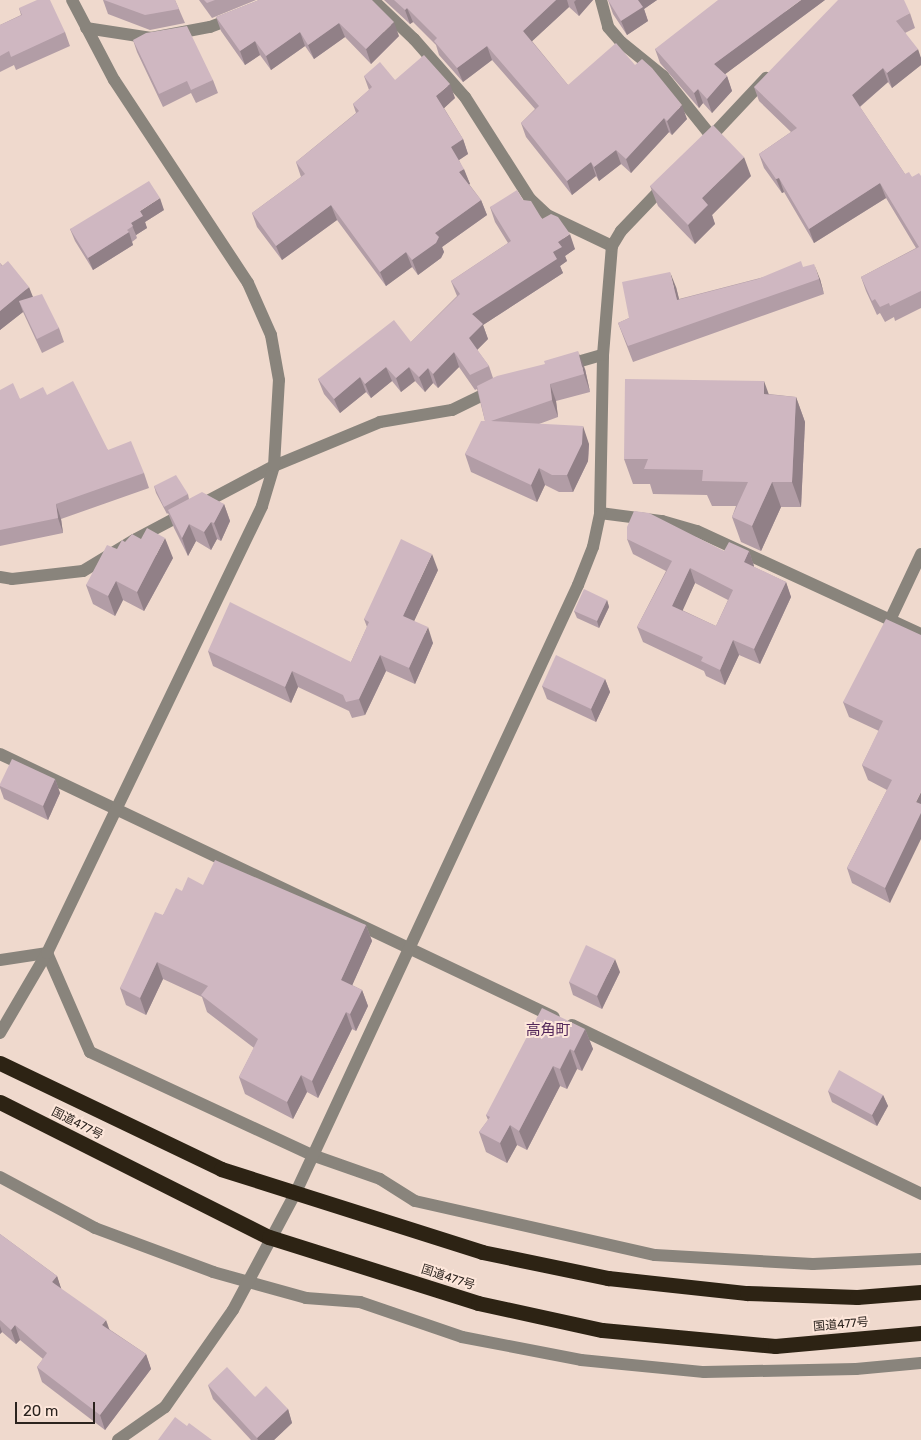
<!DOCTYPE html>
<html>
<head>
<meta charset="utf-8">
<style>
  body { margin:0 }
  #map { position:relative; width:921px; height:1440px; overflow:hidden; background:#efd9cd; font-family:Rubik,"Noto Sans JP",sans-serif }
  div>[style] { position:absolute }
  .minor>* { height:12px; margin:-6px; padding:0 6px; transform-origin:6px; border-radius:6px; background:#89847c }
  .highway>* { height:15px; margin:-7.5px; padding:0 7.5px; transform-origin:7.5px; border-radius:7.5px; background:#2d2314 }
  .wall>* { inset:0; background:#b29da6 }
  .shaded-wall>* { inset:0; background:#918087 }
  .building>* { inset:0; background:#cfb7c1 }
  span { translate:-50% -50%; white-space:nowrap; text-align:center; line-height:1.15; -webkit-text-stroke:4px #fde6da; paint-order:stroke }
  .street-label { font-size:12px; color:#2b231e }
  .quarter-label { font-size:15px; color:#52265a }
  .scale { position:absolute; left:15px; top:1402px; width:80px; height:22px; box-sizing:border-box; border:2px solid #2b231e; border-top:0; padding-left:6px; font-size:15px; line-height:18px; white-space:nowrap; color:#2b231e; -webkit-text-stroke:4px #fde6da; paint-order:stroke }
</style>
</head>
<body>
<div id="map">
  <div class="minor">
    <div style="left:373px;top:0;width:57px;rotate:43.6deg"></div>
    <div style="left:414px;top:39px;width:77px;rotate:48.7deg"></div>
    <div style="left:465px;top:97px;width:121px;rotate:57.5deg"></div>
    <div style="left:530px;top:199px;width:23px;rotate:43deg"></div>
    <div style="left:547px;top:215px;width:72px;rotate:25.5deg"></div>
    <div style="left:601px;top:0;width:28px;rotate:75deg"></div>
    <div style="left:608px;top:27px;width:20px;rotate:49deg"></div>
    <div style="left:621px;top:42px;width:54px;rotate:39deg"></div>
    <div style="left:663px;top:76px;width:77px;rotate:51.3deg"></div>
    <div style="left:86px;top:28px;width:66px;rotate:8.7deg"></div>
    <div style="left:151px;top:38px;width:60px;rotate:-10.6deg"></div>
    <div style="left:210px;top:27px;width:25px;rotate:-21deg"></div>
    <div style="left:706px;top:142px;width:88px;rotate:-46.8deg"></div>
    <div style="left:567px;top:365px;width:37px;rotate:-16deg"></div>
    <div style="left:600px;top:513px;width:63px;rotate:7.4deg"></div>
    <div style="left:662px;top:521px;width:36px;rotate:16deg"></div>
    <div style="left:697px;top:531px;width:247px;rotate:24.7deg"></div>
    <div style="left:0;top:577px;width:12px;rotate:9deg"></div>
    <div style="left:12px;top:579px;width:71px;rotate:-6.4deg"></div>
    <div style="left:83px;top:571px;width:60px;rotate:-31.3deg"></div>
    <div style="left:134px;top:540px;width:158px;rotate:-27.9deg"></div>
    <div style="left:274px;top:466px;width:115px;rotate:-22.5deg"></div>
    <div style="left:380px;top:422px;width:73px;rotate:-9.5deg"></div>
    <div style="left:452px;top:410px;width:46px;rotate:-26deg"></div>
    <div style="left:890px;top:620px;width:73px;rotate:-64.8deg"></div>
    <div style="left:0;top:754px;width:613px;rotate:25.4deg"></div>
    <div style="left:47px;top:953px;width:108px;rotate:66.5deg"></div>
    <div style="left:90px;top:1052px;width:245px;rotate:24.9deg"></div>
    <div style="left:312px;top:1155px;width:72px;rotate:19.4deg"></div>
    <div style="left:380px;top:1179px;width:41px;rotate:32.2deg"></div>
    <div style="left:415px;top:1201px;width:246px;rotate:12.7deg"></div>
    <div style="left:655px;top:1255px;width:158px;rotate:3.3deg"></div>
    <div style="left:813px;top:1264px;width:108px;rotate:-2.7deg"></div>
    <div style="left:0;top:960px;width:48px;rotate:-8.5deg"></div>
    <div style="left:572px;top:1025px;width:388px;rotate:25.8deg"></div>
    <div style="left:0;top:1033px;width:93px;rotate:-59.6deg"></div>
    <div style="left:47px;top:953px;width:496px;rotate:-64.3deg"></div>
    <div style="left:262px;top:506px;width:42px;rotate:-73.3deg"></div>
    <div style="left:274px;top:466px;width:86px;rotate:-86.7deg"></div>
    <div style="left:279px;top:380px;width:46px;rotate:-100.1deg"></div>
    <div style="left:271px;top:335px;width:57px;rotate:-113.9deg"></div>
    <div style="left:248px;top:283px;width:243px;rotate:-123.4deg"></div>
    <div style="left:114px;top:80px;width:90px;rotate:-117.7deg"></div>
    <div style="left:0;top:1177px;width:108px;rotate:28.2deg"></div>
    <div style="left:95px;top:1228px;width:126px;rotate:20.4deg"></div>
    <div style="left:213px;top:1272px;width:97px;rotate:15.6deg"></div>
    <div style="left:306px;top:1298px;width:54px;rotate:4.2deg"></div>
    <div style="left:360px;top:1302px;width:108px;rotate:18.9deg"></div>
    <div style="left:462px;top:1337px;width:121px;rotate:10.9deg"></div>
    <div style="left:581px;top:1360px;width:124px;rotate:5.6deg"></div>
    <div style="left:704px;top:1372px;width:152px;rotate:-1.1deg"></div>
    <div style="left:856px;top:1369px;width:65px;rotate:-5.3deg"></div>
    <div style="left:118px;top:1440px;width:57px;rotate:-35.1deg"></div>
    <div style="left:165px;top:1407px;width:118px;rotate:-55deg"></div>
    <div style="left:233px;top:1310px;width:134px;rotate:-61.9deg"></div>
    <div style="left:296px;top:1192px;width:669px;rotate:-65.08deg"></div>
    <div style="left:578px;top:585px;width:41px;rotate:-68.5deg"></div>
    <div style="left:593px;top:547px;width:35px;rotate:-78deg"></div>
    <div style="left:600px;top:513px;width:158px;rotate:-88.9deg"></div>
    <div style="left:603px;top:355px;width:109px;rotate:-85.3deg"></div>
    <div style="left:612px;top:246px;width:17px;rotate:-59deg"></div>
    <div style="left:621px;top:231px;width:64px;rotate:-46.3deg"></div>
  </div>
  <div class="highway">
    <div style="left:0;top:1063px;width:245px;rotate:25.6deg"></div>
    <div style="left:221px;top:1169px;width:274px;rotate:17.6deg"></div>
    <div style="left:482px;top:1252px;width:129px;rotate:11.7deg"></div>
    <div style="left:608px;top:1278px;width:140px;rotate:6.2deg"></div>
    <div style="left:747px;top:1293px;width:110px;rotate:2.1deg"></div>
    <div style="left:857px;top:1297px;width:64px;rotate:-4.5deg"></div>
    <div style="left:0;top:1102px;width:301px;rotate:26.7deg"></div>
    <div style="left:269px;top:1237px;width:219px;rotate:17.5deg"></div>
    <div style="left:478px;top:1303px;width:127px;rotate:12.3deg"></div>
    <div style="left:602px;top:1330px;width:174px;rotate:5.3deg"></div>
    <div style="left:775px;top:1346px;width:147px;rotate:-5.1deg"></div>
  </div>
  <div class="wall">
    <div style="clip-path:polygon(103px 0,175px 0,185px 23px,150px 30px,108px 14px)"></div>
    <div style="clip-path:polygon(199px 0,256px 0,212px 18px)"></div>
    <div style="clip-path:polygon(259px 0,399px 36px,371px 64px,345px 37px,314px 59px,305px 46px,271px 70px,260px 55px,245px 65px,221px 31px,216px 17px)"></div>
    <div style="clip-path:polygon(384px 0,593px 0,579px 16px,569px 7px,532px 41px,568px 85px,635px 65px,687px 119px,672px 135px,669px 132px,631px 173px,621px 164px,599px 181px,596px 176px,572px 195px,526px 137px,521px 123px,535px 109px,492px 60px,463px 82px,439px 55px,436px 45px,413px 22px,410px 24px)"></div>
    <div style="clip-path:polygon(608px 0,657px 0,644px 9px,648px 21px,627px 35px,613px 14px)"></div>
    <div style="clip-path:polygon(825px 0,725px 74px,727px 76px,732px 91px,712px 113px,703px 103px,699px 108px,660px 63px,655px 49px)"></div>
    <div style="clip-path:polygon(19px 8px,65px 32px,70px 46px,16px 70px,14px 65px,0 72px,0 25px,21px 15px)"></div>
    <div style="clip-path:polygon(910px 13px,915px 28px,905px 33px,921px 58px,921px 65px,892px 88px,888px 82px,860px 107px,905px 174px,912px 177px,921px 176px,921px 308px,895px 321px,894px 317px,885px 322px,880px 313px,877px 315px,866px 291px,861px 277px,916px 248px,886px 198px,814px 243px,784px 192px,782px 193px,764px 168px,759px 154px,791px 132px,759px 101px,754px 87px)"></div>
    <div style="clip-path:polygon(133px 40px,213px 80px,218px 93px,196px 103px,191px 93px,163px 107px,137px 52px)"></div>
    <div style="clip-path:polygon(364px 76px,395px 80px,455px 98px,444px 108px,463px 139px,468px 154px,459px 160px,470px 184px,469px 184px,481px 200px,487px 215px,442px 247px,444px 252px,441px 258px,418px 275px,412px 267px,386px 286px,337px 220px,282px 260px,257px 227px,252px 213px,301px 177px,296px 162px,356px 113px,353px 104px,369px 90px)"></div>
    <div style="clip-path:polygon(751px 176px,712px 215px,715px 224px,695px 244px,658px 206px,650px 186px)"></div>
    <div style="clip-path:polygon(523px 200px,542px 219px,575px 249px,565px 256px,567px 261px,560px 266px,563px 273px,483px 325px,488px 339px,477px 350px,489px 366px,493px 378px,585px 369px,590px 392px,556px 401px,558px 417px,539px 424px,589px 444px,588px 461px,573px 492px,559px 492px,545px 485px,537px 502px,471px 472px,465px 454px,485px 421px,477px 389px,475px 390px,459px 367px,438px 388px,433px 383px,425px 392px,415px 381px,401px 392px,392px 381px,371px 398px,366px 392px,340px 413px,324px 394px,318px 379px,411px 342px,457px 296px,451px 281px,508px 243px,495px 222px,490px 207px)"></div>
    <div style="clip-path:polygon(164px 210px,145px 222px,147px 228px,136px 235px,137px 238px,132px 242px,133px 245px,93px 270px,75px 241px,70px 229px)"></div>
    <div style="clip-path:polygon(0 263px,33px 297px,59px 328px,64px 342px,42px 353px,23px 312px,0 330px)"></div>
    <div style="clip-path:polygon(803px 267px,820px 279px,824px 294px,633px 362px,618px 323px,629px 318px,676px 287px,679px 299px)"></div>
    <div style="clip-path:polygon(0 390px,20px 399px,47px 395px,108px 450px,144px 473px,149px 488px,61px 519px,63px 533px,0 546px)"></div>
    <div style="clip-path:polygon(769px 394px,796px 397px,805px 422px,801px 507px,781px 507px,761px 551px,741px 542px,732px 517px,736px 506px,712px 506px,707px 495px,653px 494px,650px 484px,633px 484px,624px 459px)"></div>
    <div style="clip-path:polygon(154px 486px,188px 494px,189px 499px,224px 504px,230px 521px,221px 541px,217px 539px,211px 550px,196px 541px,188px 556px,174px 528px,168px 513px,167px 514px,156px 493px)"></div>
    <div style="clip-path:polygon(evenodd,627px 539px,724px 551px,749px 551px,754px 567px,786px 582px,791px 597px,760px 664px,739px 655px,725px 685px,706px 676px,704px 671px,643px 642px,637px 627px,666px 571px,633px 554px,627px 539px,695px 583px,728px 600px,716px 626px,682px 610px,695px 583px)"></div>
    <div style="clip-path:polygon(117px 549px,173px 558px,144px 611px,123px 600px,115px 616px,93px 604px,86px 585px)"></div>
    <div style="clip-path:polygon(438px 570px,414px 621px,433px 643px,415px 684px,386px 671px,365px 715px,352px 718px,349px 711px,298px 687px,291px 703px,213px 666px,208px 651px,351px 662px,367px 627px,364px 619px)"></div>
    <div style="clip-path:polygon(607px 600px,609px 607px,599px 628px,577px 618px,574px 611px)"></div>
    <div style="clip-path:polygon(921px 635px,890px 903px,852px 883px,847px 868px,887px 790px,868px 780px,862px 765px,879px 731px,849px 717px,843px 702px)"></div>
    <div style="clip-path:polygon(605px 679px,610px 692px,596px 722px,547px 699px,542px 686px)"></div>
    <div style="clip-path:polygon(55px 779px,60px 793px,48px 820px,4px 799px,0 788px,0 784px)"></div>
    <div style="clip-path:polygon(203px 885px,366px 925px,372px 941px,352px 985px,362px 990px,368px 1006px,356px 1031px,352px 1029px,318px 1098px,307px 1092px,293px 1119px,245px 1094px,239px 1077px,254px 1048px,207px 1012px,202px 997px,163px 979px,146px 1015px,126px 1005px,120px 988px,163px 915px,182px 891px)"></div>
    <div style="clip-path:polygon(620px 972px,602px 1009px,573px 995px,569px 982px)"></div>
    <div style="clip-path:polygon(585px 1029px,593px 1049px,582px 1071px,577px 1069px,567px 1089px,560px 1086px,527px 1150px,517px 1145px,507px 1163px,486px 1152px,479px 1132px,488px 1120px,486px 1115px)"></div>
    <div style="clip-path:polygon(828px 1091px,883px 1095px,888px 1106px,877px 1126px,832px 1102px)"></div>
    <div style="clip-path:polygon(0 1234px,57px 1276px,61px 1289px,109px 1329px,146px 1354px,151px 1369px,105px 1430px,42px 1382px,37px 1367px,43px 1359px,20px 1340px,16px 1344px,2px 1332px,0 1334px)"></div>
    <div style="clip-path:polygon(208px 1385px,255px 1397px,288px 1409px,292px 1423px,274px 1440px,251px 1440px,213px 1399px)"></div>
  </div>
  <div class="shaded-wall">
    <div style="clip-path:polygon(556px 0,567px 0,569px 7px,528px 45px,523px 31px)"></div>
    <div style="clip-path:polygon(576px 0,593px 0,579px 16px,574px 2px)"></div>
    <div style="clip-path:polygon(637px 0,657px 0,644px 9px,648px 21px,627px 35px,621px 21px)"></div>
    <div style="clip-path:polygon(801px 0,825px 0,720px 78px,714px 64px)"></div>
    <div style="clip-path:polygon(407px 8px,413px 22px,410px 24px,405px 10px)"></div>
    <div style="clip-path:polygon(394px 22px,399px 36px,371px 64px,366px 49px)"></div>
    <div style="clip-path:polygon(339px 23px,345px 37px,314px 59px,308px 45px)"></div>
    <div style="clip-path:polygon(300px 32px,305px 46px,271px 70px,266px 56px)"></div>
    <div style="clip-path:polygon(255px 41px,260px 55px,245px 65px,240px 51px)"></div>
    <div style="clip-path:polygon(487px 46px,492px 60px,463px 82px,457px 68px)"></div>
    <div style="clip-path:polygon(918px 49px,921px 58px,921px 65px,892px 88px,887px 73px)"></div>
    <div style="clip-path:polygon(883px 68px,888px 82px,857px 109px,852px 95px)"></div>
    <div style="clip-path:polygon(727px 76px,732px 91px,712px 113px,707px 99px)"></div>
    <div style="clip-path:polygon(450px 84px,455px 98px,441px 111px,436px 96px)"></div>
    <div style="clip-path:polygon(698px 89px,703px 103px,699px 108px,694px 93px)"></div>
    <div style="clip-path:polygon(682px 105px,687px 119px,672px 135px,667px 121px)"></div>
    <div style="clip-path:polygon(664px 118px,669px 132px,631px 173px,626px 159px)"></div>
    <div style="clip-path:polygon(463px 139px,468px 154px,456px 162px,451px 147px)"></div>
    <div style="clip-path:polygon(616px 150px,621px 164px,599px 181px,594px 167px)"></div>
    <div style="clip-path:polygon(744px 157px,751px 176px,712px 215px,715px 224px,695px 244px,688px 225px,702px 198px)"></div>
    <div style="clip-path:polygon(591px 162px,596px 176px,572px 195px,567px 181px)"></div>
    <div style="clip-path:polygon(464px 169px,470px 184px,465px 187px,459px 172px)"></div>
    <div style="clip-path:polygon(779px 178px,784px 192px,782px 193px,776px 179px)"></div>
    <div style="clip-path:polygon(880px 183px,886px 198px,814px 243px,809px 229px)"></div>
    <div style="clip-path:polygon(160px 198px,164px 210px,145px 222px,147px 228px,136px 235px,131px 223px,140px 211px)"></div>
    <div style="clip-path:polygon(481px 200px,487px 215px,442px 247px,444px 252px,441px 258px,418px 275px,412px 260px,435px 233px)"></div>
    <div style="clip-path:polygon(331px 205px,337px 220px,282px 260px,276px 246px)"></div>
    <div style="clip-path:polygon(129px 232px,133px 245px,93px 270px,88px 258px)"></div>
    <div style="clip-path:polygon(570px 234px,575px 249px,565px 256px,567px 261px,560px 266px,563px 273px,483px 325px,488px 339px,474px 353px,469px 338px,472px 314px,558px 242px)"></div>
    <div style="clip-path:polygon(406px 252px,412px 267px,386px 286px,380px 272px)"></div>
    <div style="clip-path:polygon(814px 264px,820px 279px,824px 294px)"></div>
    <div style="clip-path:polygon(670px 272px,676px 287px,683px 315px,677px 300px)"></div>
    <div style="clip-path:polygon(29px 287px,35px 302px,19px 301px,23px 312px,0 330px,0 311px)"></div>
    <div style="clip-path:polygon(578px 351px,585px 369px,590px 392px,584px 374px)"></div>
    <div style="clip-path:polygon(454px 352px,459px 367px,438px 388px,433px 374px)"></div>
    <div style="clip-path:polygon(386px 367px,392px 381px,371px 398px,365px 384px)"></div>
    <div style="clip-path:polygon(409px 367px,415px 381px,401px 392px,396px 378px)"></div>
    <div style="clip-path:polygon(428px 368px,433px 383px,425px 392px,419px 377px)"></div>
    <div style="clip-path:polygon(360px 377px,366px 392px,340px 413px,334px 399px)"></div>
    <div style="clip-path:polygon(764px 381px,773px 406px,764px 394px)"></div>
    <div style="clip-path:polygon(550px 384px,556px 401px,558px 417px,552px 400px)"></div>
    <div style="clip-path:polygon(796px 397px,805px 422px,801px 507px,792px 482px)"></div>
    <div style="clip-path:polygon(583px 426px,589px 444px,588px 461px,573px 492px,567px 475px)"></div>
    <div style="clip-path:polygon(539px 468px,545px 485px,537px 502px,531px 485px)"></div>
    <div style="clip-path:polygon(772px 482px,781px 507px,761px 551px,752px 526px)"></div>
    <div style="clip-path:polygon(56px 504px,61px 519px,63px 533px,58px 518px)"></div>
    <div style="clip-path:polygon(224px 504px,230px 521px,221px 541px,214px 523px)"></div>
    <div style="clip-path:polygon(211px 522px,217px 539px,211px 550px,204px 532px)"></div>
    <div style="clip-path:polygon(189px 524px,196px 541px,188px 556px,182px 538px)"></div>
    <div style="clip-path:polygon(165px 538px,173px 558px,144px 611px,137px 592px)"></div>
    <div style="clip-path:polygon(749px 551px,754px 566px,749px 577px,744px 562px)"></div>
    <div style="clip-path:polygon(432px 554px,438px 570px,409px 632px,403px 616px)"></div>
    <div style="clip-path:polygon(690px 568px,695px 583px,678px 621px,672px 606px)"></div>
    <div style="clip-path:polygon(116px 581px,123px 600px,115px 616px,108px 596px)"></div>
    <div style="clip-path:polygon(786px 582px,791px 597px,760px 664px,754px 649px)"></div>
    <div style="clip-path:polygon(607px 600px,609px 607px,599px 628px,597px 621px)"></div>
    <div style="clip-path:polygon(428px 627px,433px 643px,415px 684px,409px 668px)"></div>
    <div style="clip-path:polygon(733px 640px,739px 655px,725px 685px,720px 670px)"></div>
    <div style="clip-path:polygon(380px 655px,386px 671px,365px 715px,359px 699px)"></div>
    <div style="clip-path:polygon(292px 671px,298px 687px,291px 703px,285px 687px)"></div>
    <div style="clip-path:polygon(605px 679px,610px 692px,596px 722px,591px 709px)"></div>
    <div style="clip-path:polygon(55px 779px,60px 793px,48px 820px,43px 806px)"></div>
    <div style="clip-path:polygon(921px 792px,921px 839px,890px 903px,885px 888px,916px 802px)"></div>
    <div style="clip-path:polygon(366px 925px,372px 941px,347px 997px,341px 980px)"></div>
    <div style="clip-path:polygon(615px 959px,620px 972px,602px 1009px,597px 996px)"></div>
    <div style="clip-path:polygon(157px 962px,163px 979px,146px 1015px,140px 998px)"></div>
    <div style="clip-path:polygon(362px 990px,368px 1006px,356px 1031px,350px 1014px)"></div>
    <div style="clip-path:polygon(346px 1012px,352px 1029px,318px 1098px,312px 1081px)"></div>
    <div style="clip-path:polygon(585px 1029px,593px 1049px,582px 1071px,574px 1051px)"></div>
    <div style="clip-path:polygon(570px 1049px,577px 1069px,567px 1089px,560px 1069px)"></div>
    <div style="clip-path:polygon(553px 1066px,560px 1086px,527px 1150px,519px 1131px)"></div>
    <div style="clip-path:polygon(301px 1075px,307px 1092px,293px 1119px,287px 1102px)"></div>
    <div style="clip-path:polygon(883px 1095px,888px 1106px,877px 1126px,872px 1115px)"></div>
    <div style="clip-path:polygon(510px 1125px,517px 1145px,507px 1163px,500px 1143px)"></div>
    <div style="clip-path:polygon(57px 1276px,62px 1291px,52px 1282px)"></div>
    <div style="clip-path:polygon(106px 1320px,111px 1334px,102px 1325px)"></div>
    <div style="clip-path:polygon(15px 1325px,20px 1340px,16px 1344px,11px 1330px)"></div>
    <div style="clip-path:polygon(0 1326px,2px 1332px,0 1334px)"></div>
    <div style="clip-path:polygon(146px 1354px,151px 1369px,105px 1430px,100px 1415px)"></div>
    <div style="clip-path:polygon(288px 1409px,292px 1423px,274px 1440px,258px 1440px,257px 1438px)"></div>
  </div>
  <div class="building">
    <div style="clip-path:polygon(37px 0,50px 0,65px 32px,11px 57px,9px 51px,0 56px,0 25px,22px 15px,19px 8px)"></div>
    <div style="clip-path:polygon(104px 0,175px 0,179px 9px,145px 15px)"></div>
    <div style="clip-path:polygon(204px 0,215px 0,207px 3px)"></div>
    <div style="clip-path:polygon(259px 0,372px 0,394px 22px,366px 49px,339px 23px,308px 45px,300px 32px,266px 56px,255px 41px,240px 51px,216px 17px)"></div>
    <div style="clip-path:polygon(394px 0,556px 0,523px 31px,568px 85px,616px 43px,635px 65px,642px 59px,652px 68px,682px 105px,667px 121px,664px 118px,626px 159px,616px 150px,594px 167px,591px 162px,567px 181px,521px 123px,539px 106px,487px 46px,457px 68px,434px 41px,437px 38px,407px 8px,405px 10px)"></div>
    <div style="clip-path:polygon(608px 0,638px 0,643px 7px,621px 21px)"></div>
    <div style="clip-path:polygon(718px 0,801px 0,714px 64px,727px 76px,707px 99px,698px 89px,694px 93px,655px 49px)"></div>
    <div style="clip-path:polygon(838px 0,904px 0,910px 13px,896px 21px,918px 49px,887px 73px,883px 68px,852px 95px,905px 174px,909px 172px,912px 177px,919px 173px,921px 176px,921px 291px,890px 306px,889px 303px,880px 307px,875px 299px,872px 301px,861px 277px,919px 247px,880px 183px,809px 229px,779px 178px,776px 179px,759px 154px,797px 128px,754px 87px)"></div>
    <div style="clip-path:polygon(187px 26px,213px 80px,191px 90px,187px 81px,159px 94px,133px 40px,146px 33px)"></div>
    <div style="clip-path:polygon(424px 55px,450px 84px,436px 96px,463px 139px,451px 147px,464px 169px,459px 172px,481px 200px,435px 233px,439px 237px,436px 243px,412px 260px,406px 252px,380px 272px,331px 205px,276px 246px,252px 213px,305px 174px,296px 162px,359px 111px,353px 104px,372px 87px,364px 76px,380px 62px,395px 80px)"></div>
    <div style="clip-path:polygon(713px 125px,744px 157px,702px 198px,708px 205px,688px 225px,650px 186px)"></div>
    <div style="clip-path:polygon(149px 181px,160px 198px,140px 211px,143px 216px,131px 223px,133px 226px,127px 230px,129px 232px,88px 258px,70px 229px)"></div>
    <div style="clip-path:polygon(517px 190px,523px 200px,531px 201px,542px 219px,551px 214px,558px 217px,570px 234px,558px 242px,562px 247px,553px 252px,557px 259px,472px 314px,483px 324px,469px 338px,489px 366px,470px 375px,454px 352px,433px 374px,428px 368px,419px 377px,409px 367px,396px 378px,386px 367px,365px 384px,360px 377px,334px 399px,318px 379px,394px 320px,411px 342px,460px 294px,451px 281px,511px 241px,490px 207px)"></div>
    <div style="clip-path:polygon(8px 261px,29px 287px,0 311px,0 263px,2px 266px)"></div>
    <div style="clip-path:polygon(801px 261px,803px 267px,814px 264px,819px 279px,628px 346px,618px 323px,629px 318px,622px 282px,670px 272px,677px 300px,758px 279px)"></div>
    <div style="clip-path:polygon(42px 294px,59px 328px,37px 339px,19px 301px)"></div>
    <div style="clip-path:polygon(578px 351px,584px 374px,550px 384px,552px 400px,491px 421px,583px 426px,582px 444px,567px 475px,552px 475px,539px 468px,531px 485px,465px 454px,481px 421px,485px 421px,477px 386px,497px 376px,545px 364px,544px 361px)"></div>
    <div style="clip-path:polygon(625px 379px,764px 381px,764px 394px,796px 397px,792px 482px,772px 482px,752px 526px,732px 517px,748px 482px,702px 481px,703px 470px,644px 469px,648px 459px,624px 459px)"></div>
    <div style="clip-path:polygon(73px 381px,108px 450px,131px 441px,144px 473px,56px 504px,58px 518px,0 530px,0 390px,13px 383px,20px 399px,43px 387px,47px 395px)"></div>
    <div style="clip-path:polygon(176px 475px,188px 494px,164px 507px,154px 486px)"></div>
    <div style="clip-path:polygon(202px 492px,224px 504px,214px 523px,211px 522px,204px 532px,189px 524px,182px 538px,168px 510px)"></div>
    <div style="clip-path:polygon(evenodd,634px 511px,649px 513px,724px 551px,729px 542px,749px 551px,744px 562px,786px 582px,754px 649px,733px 640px,720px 670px,701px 661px,703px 657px,637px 627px,672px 561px,627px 539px,627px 527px,634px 511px,690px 568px,733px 590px,716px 626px,672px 606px,690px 568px)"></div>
    <div style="clip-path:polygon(147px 528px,165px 538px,137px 592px,116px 581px,108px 596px,86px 585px,107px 545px,117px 549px,122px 540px,125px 542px,132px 534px,141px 539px)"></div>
    <div style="clip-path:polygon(401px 539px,432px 554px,403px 616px,428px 627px,409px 668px,380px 655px,359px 699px,346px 702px,343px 695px,292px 671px,285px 687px,208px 651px,230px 602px,351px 662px,369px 622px,364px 619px)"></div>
    <div style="clip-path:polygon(584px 589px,607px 600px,597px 621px,574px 611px)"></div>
    <div style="clip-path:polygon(886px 619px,921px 635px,921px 792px,916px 802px,921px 804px,921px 813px,885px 888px,847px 868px,892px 780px,862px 765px,883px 721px,843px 702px)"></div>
    <div style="clip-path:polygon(556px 655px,605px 679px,591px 709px,542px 686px)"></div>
    <div style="clip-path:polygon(12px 759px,55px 779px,43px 806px,0 786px,0 784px)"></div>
    <div style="clip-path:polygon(215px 860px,366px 925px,341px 980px,362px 990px,350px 1014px,346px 1012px,312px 1081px,301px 1075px,287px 1102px,239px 1077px,258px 1039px,201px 995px,208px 986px,157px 962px,140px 998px,120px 988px,155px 912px,163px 915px,176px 888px,182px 891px,188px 877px,203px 885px)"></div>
    <div style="clip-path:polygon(586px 945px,615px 959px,597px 996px,569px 982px)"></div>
    <div style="clip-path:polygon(542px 1008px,585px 1029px,574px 1051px,570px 1049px,560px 1069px,553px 1066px,519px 1131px,510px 1125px,500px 1143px,479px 1132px,490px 1117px,486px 1115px)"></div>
    <div style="clip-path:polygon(839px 1070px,883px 1095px,872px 1115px,828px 1091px)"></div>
    <div style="clip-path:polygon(0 1234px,57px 1276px,52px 1282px,106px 1320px,102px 1325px,146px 1354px,100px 1415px,37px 1367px,47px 1353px,15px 1325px,11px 1330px,0 1320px)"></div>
    <div style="clip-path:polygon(227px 1367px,255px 1397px,266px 1386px,288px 1409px,257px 1438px,208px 1385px)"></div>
    <div style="clip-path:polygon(175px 1417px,187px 1426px,189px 1423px,212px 1440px,158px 1440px)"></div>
  </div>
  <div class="street-label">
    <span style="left:77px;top:1124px;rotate:27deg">国道477号</span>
    <span style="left:448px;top:1278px;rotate:18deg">国道477号</span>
    <span style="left:841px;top:1325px;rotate:-5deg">国道477号</span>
  </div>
  <div class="quarter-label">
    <span style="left:548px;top:1031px">高角町</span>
  </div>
  <div class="scale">20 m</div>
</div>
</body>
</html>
